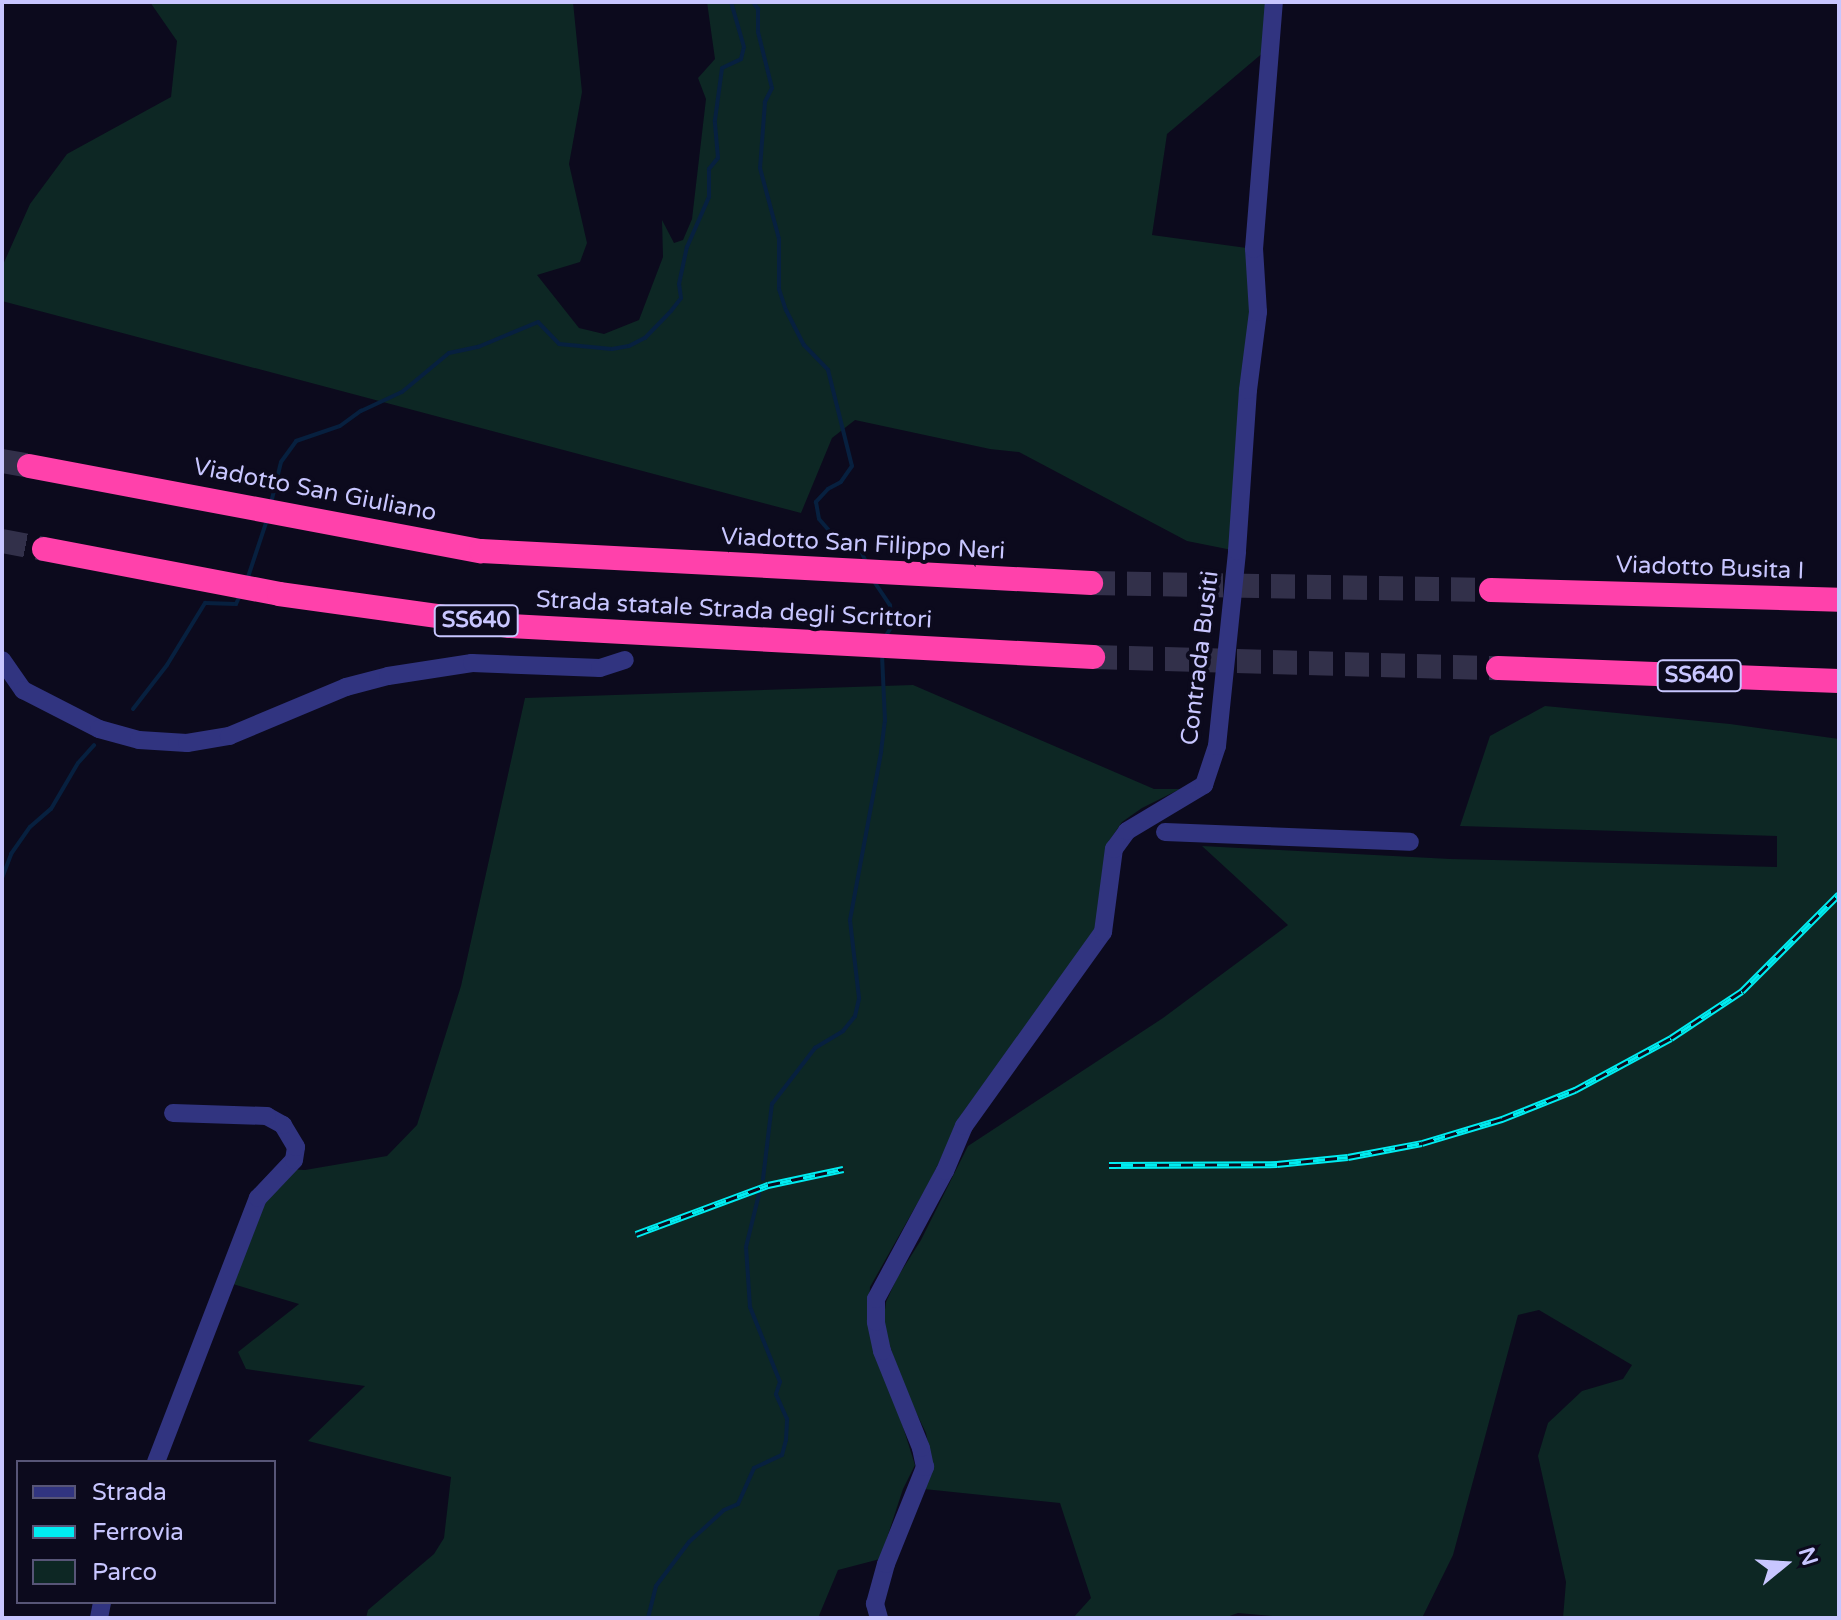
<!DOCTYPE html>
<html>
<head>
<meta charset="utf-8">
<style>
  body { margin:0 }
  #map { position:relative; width:1841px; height:1620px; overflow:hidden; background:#0c0a1d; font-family:"Varela Round",sans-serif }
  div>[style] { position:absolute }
  .green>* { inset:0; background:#0d2724 }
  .stream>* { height:4px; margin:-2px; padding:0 2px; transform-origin:2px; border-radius:2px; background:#07203f }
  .highway-tunnel>* { height:24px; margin-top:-12px; transform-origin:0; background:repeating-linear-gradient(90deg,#32304a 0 24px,transparent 0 36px) }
  .minor>* { height:18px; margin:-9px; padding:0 9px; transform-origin:9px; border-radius:9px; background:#313480 }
  .highway>* { height:24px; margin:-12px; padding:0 12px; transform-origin:12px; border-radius:12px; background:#ff41ab }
  .rail>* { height:7px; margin-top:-3.5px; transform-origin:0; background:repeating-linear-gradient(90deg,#0c0a1d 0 12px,#00ecf1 0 24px); box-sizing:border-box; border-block:2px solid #00ecf1 }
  span { translate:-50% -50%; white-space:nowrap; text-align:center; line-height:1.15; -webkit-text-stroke:8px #0c0a1d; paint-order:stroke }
  .shield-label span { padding:2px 6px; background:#0c0a1d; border:2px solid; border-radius:6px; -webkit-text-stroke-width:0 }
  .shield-label { font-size:22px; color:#c8c6ff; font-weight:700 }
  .street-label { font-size:24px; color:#c8c6ff }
  .frame { position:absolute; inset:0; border:4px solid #c8c6ff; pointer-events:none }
  .legend { position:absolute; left:16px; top:1460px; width:260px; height:144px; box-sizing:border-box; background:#0c0a1d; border:2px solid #575577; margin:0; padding:10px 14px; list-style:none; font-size:24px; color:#c8c6ff }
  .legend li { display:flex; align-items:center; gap:16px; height:40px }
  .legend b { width:40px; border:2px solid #575577 }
  .north { position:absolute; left:1745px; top:1524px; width:80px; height:80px; -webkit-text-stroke:6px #0c0a1d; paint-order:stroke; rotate:72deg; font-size:22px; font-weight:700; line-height:32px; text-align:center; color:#c8c6ff }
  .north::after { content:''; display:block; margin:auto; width:28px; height:36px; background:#c8c6ff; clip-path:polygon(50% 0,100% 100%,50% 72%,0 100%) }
</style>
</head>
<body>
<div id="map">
  <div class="green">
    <div style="clip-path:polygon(150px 2px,573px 2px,582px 92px,569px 164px,587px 243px,580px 262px,537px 275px,579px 328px,604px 334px,639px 320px,663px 257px,662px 220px,674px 243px,683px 240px,692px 219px,706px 99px,698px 78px,715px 59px,707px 2px,1274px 2px,1271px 46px,1167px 134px,1152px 235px,1254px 249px,1237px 551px,1187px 541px,1019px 452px,990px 449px,855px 420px,832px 438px,801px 513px,2px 301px,2px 267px,30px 204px,67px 154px,171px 97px,177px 41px)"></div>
    <div style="clip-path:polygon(913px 685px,1154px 789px,1180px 789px,1142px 808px,1122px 822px,1109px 841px,1095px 933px,963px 1112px,931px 1179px,870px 1287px,868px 1315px,915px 1465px,903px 1489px,880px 1559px,838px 1570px,818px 1618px,366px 1618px,368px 1610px,434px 1554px,444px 1538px,451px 1477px,308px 1441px,365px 1386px,246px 1369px,238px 1352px,299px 1304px,223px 1281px,238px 1242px,284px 1169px,305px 1170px,387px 1156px,417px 1125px,461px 986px,525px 698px)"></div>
    <div style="clip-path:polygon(1545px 706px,1730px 724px,1839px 739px,1839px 1618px,1563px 1618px,1566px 1582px,1538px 1456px,1548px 1423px,1582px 1391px,1623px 1379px,1632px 1365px,1539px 1310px,1518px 1315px,1453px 1555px,1422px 1618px,1295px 1618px,1238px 1613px,1224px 1618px,1073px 1618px,1091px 1598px,1060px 1503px,924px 1489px,930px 1453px,926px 1433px,903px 1385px,883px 1325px,886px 1302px,897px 1278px,921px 1240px,968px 1146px,1163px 1018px,1288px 925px,1202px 846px,1450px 859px,1777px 867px,1777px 836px,1460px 826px,1490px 736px)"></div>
  </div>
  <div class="stream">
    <div style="left:753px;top:2px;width:9px;rotate:54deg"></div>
    <div style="left:758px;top:9px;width:23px;rotate:90deg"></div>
    <div style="left:758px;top:32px;width:58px;rotate:76deg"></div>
    <div style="left:772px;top:88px;width:16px;rotate:117deg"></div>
    <div style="left:765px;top:102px;width:66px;rotate:94.3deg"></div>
    <div style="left:760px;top:168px;width:73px;rotate:75deg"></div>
    <div style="left:779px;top:239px;width:50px;rotate:90deg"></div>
    <div style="left:779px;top:289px;width:22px;rotate:72deg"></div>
    <div style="left:786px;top:310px;width:39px;rotate:63deg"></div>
    <div style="left:804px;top:345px;width:35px;rotate:46deg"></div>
    <div style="left:828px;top:370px;width:99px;rotate:76deg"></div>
    <div style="left:852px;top:466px;width:19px;rotate:125deg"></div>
    <div style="left:841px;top:482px;width:15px;rotate:152deg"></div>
    <div style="left:828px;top:489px;width:18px;rotate:133deg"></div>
    <div style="left:816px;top:502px;width:17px;rotate:80deg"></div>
    <div style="left:819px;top:519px;width:32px;rotate:49deg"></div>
    <div style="left:840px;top:543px;width:21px;rotate:17deg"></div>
    <div style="left:860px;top:549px;width:17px;rotate:65deg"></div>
    <div style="left:271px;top:503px;width:42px;rotate:-76.3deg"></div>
    <div style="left:281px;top:462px;width:26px;rotate:-54deg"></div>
    <div style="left:296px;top:441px;width:46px;rotate:-18.8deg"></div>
    <div style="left:340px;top:426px;width:26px;rotate:-36deg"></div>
    <div style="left:361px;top:411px;width:45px;rotate:-24.9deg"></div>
    <div style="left:402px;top:392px;width:61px;rotate:-39.7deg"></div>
    <div style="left:449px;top:353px;width:30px;rotate:-12deg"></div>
    <div style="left:478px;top:347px;width:65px;rotate:-22.6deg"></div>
    <div style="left:538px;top:322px;width:30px;rotate:46deg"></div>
    <div style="left:559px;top:344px;width:53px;rotate:5.4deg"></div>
    <div style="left:612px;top:349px;width:17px;rotate:-10deg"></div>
    <div style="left:629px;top:346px;width:18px;rotate:-27deg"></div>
    <div style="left:645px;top:338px;width:37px;rotate:-46deg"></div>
    <div style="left:671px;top:311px;width:16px;rotate:-52deg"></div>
    <div style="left:681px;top:298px;width:14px;rotate:-98deg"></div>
    <div style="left:679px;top:284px;width:38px;rotate:-78deg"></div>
    <div style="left:687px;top:247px;width:55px;rotate:-66.3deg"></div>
    <div style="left:709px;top:197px;width:28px;rotate:-90deg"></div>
    <div style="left:709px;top:169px;width:14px;rotate:-51deg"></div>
    <div style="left:718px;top:158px;width:38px;rotate:-95deg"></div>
    <div style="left:715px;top:120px;width:52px;rotate:-82.3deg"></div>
    <div style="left:722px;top:68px;width:21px;rotate:-25deg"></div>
    <div style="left:741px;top:59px;width:12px;rotate:-76deg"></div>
    <div style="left:744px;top:47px;width:47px;rotate:-106.1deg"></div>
    <div style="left:247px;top:580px;width:63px;rotate:-71.6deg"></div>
    <div style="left:873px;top:580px;width:30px;rotate:56deg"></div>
    <div style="left:890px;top:605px;width:21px;rotate:85deg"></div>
    <div style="left:892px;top:626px;width:15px;rotate:122deg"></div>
    <div style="left:133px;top:709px;width:56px;rotate:-52.3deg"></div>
    <div style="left:167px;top:665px;width:73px;rotate:-58.5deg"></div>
    <div style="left:205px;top:603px;width:31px;rotate:2deg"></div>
    <div style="left:236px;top:604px;width:10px;rotate:-66deg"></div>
    <div style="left:2px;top:878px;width:26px;rotate:-69deg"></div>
    <div style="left:11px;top:854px;width:33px;rotate:-55deg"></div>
    <div style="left:30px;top:827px;width:28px;rotate:-41deg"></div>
    <div style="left:51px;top:809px;width:53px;rotate:-59.6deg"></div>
    <div style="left:78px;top:763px;width:24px;rotate:-48deg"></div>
    <div style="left:763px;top:1179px;width:76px;rotate:-83.2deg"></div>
    <div style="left:772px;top:1104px;width:71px;rotate:-52.5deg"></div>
    <div style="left:815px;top:1048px;width:33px;rotate:-31deg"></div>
    <div style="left:843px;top:1031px;width:19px;rotate:-51deg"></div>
    <div style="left:855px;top:1016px;width:18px;rotate:-77deg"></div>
    <div style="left:859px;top:998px;width:79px;rotate:-96.6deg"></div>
    <div style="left:850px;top:920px;width:171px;rotate:-79.5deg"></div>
    <div style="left:881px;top:752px;width:31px;rotate:-83deg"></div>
    <div style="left:885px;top:721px;width:66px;rotate:-92.6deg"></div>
    <div style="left:648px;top:1618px;width:33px;rotate:-76deg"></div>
    <div style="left:656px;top:1586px;width:55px;rotate:-53.1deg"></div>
    <div style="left:689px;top:1542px;width:47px;rotate:-42.4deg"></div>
    <div style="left:724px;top:1510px;width:15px;rotate:-23deg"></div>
    <div style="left:738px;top:1504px;width:39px;rotate:-66deg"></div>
    <div style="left:754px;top:1468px;width:31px;rotate:-25deg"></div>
    <div style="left:782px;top:1455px;width:16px;rotate:-75deg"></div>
    <div style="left:786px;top:1440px;width:21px;rotate:-87deg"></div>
    <div style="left:787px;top:1419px;width:27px;rotate:-114deg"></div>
    <div style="left:776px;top:1394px;width:13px;rotate:-72deg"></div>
    <div style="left:780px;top:1382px;width:81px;rotate:-111.8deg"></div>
    <div style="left:750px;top:1307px;width:60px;rotate:-93.8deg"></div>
    <div style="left:746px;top:1247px;width:55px;rotate:-76.2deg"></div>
  </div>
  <div class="highway-tunnel">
    <div style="left:2px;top:461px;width:27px;rotate:10deg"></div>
    <div style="left:2px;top:541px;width:43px;rotate:10.8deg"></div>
    <div style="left:1091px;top:583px;width:400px;rotate:1deg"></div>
    <div style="left:1093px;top:657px;width:405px;rotate:1.6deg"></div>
  </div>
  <div class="minor">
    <div style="left:2px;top:660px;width:37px;rotate:55deg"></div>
    <div style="left:23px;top:690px;width:85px;rotate:27.2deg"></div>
    <div style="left:99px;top:729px;width:41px;rotate:15.4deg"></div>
    <div style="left:139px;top:740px;width:48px;rotate:3.6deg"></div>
    <div style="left:187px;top:743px;width:43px;rotate:-9.5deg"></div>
    <div style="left:229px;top:736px;width:127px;rotate:-22.7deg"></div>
    <div style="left:346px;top:687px;width:43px;rotate:-14.7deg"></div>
    <div style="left:388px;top:676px;width:85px;rotate:-8.8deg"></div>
    <div style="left:472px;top:663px;width:128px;rotate:2.2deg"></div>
    <div style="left:600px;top:668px;width:26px;rotate:-18deg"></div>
    <div style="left:1165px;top:832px;width:245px;rotate:2.3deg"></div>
    <div style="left:156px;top:1462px;width:283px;rotate:-68.9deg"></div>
    <div style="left:258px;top:1198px;width:52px;rotate:-46.5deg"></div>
    <div style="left:294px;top:1160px;width:13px;rotate:-81deg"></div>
    <div style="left:296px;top:1147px;width:26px;rotate:-121deg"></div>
    <div style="left:283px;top:1125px;width:18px;rotate:-151deg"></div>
    <div style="left:267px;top:1116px;width:94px;rotate:-178.2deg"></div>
    <div style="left:99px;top:1618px;width:16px;rotate:-79deg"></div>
    <div style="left:879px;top:1618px;width:15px;rotate:-106deg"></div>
    <div style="left:875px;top:1604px;width:41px;rotate:-74.6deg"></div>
    <div style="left:886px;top:1564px;width:105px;rotate:-68.1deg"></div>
    <div style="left:925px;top:1467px;width:19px;rotate:-102deg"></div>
    <div style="left:921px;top:1448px;width:105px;rotate:-111.9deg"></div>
    <div style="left:882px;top:1351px;width:30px;rotate:-102deg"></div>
    <div style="left:876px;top:1322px;width:23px;rotate:-90deg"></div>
    <div style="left:876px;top:1299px;width:145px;rotate:-61.7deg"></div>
    <div style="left:945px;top:1171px;width:49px;rotate:-67.1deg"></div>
    <div style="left:964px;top:1126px;width:239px;rotate:-54.4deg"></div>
    <div style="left:1103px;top:932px;width:84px;rotate:-82.5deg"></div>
    <div style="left:1114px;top:849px;width:22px;rotate:-54deg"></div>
    <div style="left:1127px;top:831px;width:90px;rotate:-30.9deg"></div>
    <div style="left:1204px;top:785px;width:41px;rotate:-71.6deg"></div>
    <div style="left:1217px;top:746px;width:196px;rotate:-84.1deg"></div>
    <div style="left:1237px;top:551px;width:161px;rotate:-86.1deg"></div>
    <div style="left:1248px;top:390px;width:79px;rotate:-82.7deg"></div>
    <div style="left:1258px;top:312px;width:63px;rotate:-93.6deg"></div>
    <div style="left:1254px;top:249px;width:248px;rotate:-85.4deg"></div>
  </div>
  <div class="highway">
    <div style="left:29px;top:466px;width:460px;rotate:10.7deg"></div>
    <div style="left:481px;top:551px;width:611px;rotate:3deg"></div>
    <div style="left:44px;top:549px;width:239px;rotate:10.8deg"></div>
    <div style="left:279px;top:594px;width:233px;rotate:7.9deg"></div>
    <div style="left:510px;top:626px;width:584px;rotate:3.04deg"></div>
    <div style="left:1491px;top:590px;width:348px;rotate:1.6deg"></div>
    <div style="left:1498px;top:668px;width:341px;rotate:2.2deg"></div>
  </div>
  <div class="rail">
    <div style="left:1109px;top:1165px;width:168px;rotate:-0.3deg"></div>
    <div style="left:1277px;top:1164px;width:71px;rotate:-5.6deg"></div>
    <div style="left:1348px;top:1157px;width:75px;rotate:-10.7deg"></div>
    <div style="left:1422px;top:1143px;width:84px;rotate:-16.7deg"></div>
    <div style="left:1502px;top:1119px;width:79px;rotate:-21.7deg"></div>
    <div style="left:1575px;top:1090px;width:109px;rotate:-28.4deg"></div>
    <div style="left:1671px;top:1038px;width:85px;rotate:-33.5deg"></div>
    <div style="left:1742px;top:991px;width:137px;rotate:-45deg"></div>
    <div style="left:636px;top:1234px;width:141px;rotate:-20.4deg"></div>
    <div style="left:768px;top:1185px;width:77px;rotate:-12deg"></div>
  </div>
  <div class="shield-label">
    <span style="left:476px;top:621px">SS640</span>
    <span style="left:1699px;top:676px">SS640</span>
  </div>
  <div class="street-label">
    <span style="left:315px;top:490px;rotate:11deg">Viadotto San Giuliano</span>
    <span style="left:863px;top:544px;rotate:3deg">Viadotto San Filippo Neri</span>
    <span style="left:1710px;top:568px;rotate:2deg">Viadotto Busita I</span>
    <span style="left:734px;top:610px;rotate:3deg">Strada statale Strada degli Scrittori</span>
    <span style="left:1200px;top:658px;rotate:-83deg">Contrada Busiti</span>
  </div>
  <div class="frame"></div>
  <ul class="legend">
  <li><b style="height:10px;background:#313480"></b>Strada</li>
  <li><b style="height:10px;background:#00ecf1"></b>Ferrovia</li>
  <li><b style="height:22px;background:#0d2724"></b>Parco</li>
  </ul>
  <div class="north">N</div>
</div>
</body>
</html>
